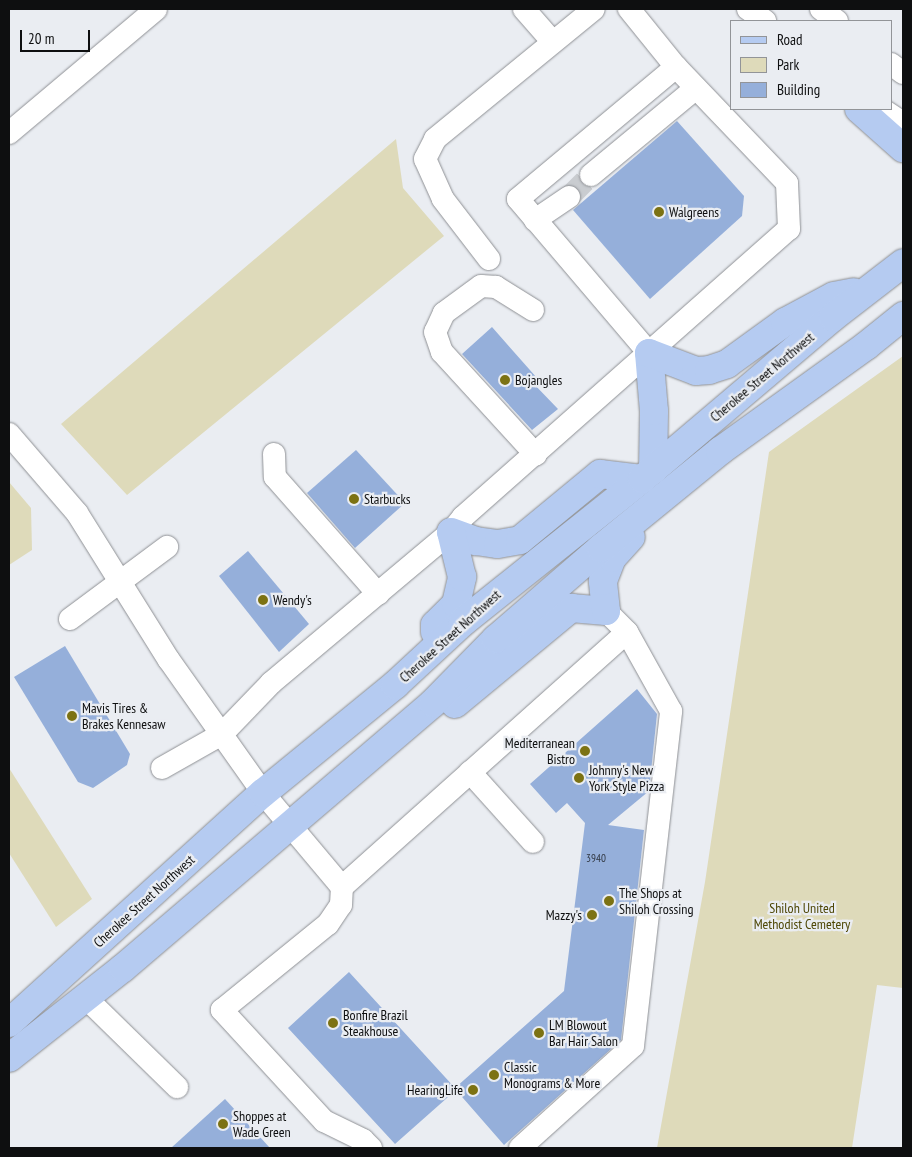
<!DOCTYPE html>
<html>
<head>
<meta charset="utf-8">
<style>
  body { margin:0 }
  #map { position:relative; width:912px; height:1157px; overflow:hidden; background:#eaedf2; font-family:"PT Sans Narrow",sans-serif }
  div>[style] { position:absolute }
  .green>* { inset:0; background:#dedaba }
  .building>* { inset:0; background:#95afda }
  .minor-tunnel>* { height:22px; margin-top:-11px; transform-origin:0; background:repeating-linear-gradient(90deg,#c9ccd0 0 22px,transparent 0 33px) }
  .roads { filter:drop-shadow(0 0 1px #8e9094) drop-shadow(0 0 1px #8e9094) }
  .minor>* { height:22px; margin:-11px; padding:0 11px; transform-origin:11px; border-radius:11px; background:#fff }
  .major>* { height:28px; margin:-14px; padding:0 14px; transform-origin:14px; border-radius:14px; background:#b5cbf1 }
  .dots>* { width:14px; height:14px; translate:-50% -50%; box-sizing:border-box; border:2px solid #eaedf2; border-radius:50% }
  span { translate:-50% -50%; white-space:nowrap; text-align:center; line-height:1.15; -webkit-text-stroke:4.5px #eaedf2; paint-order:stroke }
  .number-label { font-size:11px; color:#303742 }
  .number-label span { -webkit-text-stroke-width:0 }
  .poi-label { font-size:14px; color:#0e0f10 }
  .left { translate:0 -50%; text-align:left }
  .right { translate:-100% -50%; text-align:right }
  .street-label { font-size:14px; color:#0e0f10 }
  .park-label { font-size:14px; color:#4e4706 }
  .frame { position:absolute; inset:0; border:10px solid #0e0f10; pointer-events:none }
  .legend { position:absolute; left:730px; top:20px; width:162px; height:90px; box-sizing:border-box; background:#eaedf2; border:1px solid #929498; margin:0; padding:6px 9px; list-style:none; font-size:15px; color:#0e0f10 }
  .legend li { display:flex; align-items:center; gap:10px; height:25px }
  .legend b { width:25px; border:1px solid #929498 }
  .scale { position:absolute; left:20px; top:30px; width:70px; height:22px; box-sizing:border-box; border:2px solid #0e0f10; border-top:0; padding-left:6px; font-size:15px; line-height:18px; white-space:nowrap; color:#0e0f10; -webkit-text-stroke:4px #eaedf2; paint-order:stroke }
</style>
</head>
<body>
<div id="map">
  <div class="green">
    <div style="clip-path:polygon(396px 139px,403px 188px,444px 236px,127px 495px,61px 424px)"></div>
    <div style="clip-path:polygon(903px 356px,903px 988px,877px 985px,852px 1148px,657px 1148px,705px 882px,769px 452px)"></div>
    <div style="clip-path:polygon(9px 482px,31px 508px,32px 550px,9px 565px)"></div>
    <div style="clip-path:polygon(9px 768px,92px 899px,56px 927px,9px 853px)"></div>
  </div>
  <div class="building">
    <div style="clip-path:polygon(677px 121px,744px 196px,742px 216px,650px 299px,573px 210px)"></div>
    <div style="clip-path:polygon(492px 327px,537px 378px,532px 382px,558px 409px,532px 430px,462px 354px)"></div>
    <div style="clip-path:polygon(356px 450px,405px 503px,355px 548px,307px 493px)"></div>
    <div style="clip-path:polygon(248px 551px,309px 624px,279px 652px,219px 576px)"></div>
    <div style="clip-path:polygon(65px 646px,130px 754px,127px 765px,93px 788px,78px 782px,14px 677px)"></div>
    <div style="clip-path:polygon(637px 689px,657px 714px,649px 791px,608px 825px,644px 830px,621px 1040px,504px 1145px,456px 1090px,395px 1144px,288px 1028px,349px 972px,455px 1088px,564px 991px,585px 823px,567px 803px,556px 813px,530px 784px)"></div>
    <div style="clip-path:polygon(225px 1099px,270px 1148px,171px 1148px)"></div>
  </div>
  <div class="minor-tunnel">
    <div style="left:569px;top:197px;width:31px;rotate:-45deg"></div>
  </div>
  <div class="roads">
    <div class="minor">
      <div style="left:524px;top:9px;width:43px;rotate:48.8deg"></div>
      <div style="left:748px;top:9px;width:21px;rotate:35deg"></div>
      <div style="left:821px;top:9px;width:20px;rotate:37deg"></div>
      <div style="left:891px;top:64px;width:15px;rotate:37deg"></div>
      <div style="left:882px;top:109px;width:25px;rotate:34deg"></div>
      <div style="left:9px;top:133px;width:192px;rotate:-40.1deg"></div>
      <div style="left:591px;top:175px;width:136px;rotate:-39.6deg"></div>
      <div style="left:535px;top:220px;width:41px;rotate:-34.1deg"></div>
      <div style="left:489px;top:259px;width:76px;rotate:-127.5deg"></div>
      <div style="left:443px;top:199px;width:44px;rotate:-114.2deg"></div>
      <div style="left:425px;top:159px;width:22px;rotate:-63deg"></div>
      <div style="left:435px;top:139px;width:205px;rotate:-39.3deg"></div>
      <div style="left:533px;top:310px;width:44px;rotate:-148.1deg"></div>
      <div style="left:496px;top:287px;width:15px;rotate:-176deg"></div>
      <div style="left:481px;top:286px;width:46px;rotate:143.9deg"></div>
      <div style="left:444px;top:313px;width:21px;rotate:115deg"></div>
      <div style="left:435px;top:332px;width:21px;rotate:71deg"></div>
      <div style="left:442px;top:352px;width:139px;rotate:47.6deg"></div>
      <div style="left:649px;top:353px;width:202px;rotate:-130.4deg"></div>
      <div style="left:518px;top:199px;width:206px;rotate:-39.9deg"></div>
      <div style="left:9px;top:434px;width:104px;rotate:49.3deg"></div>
      <div style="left:77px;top:513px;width:173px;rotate:58deg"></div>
      <div style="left:169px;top:660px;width:163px;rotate:54.7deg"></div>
      <div style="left:263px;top:793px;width:123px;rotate:50deg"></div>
      <div style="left:274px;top:454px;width:23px;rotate:88deg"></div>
      <div style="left:275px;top:477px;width:156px;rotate:48.6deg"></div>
      <div style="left:70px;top:619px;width:121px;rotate:-36.6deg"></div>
      <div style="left:162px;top:768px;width:69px;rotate:-29.5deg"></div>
      <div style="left:222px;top:734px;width:71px;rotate:-46.1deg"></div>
      <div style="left:271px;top:683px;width:235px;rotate:-40deg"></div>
      <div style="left:451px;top:532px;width:19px;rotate:-51deg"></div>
      <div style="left:463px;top:517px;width:435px;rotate:-41.5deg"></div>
      <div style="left:789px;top:229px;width:46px;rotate:-92.5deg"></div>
      <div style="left:787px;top:183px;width:161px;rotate:-133.7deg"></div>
      <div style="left:676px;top:67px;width:75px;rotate:-129deg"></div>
      <div style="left:470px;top:772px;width:94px;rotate:48deg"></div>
      <div style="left:85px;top:997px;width:129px;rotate:44.4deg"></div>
      <div style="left:371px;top:1148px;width:11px;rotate:-135deg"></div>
      <div style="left:363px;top:1140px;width:43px;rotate:-154deg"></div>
      <div style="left:324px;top:1121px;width:151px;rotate:-132.6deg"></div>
      <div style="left:222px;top:1010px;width:136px;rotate:-39.1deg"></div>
      <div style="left:328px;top:924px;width:23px;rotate:-56deg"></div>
      <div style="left:341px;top:905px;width:18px;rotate:-87deg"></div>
      <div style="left:342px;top:887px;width:382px;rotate:-41.8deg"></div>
      <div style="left:627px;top:632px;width:30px;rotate:-135deg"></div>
      <div style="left:520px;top:1148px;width:152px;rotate:-42.1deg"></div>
      <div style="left:633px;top:1046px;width:337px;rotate:-83.5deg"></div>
      <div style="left:671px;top:711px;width:90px;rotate:-119.1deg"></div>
    </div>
    <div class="major">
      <div style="left:859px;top:109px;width:59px;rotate:41.6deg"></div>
      <div style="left:653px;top:470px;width:59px;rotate:-89deg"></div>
      <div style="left:654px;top:411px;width:58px;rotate:-94.9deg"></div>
      <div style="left:649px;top:353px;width:50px;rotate:21deg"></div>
      <div style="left:696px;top:371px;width:13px;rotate:-4deg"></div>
      <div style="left:709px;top:370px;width:19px;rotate:-18deg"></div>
      <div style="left:727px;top:364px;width:72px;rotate:-35.9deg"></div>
      <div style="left:785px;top:322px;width:55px;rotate:-28deg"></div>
      <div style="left:834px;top:296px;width:20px;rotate:-11deg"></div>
      <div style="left:451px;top:532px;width:27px;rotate:20deg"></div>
      <div style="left:476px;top:541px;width:22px;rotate:8deg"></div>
      <div style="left:498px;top:544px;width:22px;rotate:-10deg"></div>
      <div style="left:520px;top:540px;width:104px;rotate:-39.5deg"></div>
      <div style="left:600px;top:474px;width:42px;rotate:6.8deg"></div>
      <div style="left:435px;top:632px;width:7px;rotate:-90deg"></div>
      <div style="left:435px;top:625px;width:30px;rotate:-45deg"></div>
      <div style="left:456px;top:604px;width:28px;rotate:-77deg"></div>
      <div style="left:462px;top:577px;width:46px;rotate:-103.7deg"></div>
      <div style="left:455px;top:704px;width:151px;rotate:-39.6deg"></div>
      <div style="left:571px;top:608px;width:35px;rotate:5deg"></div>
      <div style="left:606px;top:611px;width:30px;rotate:-96deg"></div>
      <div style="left:603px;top:581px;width:25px;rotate:-69deg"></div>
      <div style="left:612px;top:558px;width:28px;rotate:-48deg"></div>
      <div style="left:9px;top:1023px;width:343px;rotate:-42.2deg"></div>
      <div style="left:263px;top:793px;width:171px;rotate:-39.3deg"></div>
      <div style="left:395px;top:685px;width:93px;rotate:-42.8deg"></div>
      <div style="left:463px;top:622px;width:229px;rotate:-38.6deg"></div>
      <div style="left:642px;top:479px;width:250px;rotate:-40.3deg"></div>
      <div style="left:833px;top:317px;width:88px;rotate:-37.6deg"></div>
      <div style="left:9px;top:1058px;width:145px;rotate:-38.3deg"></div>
      <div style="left:123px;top:968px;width:408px;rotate:-40.5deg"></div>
      <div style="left:433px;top:703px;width:90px;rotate:-45.5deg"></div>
      <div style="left:496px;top:639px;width:139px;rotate:-40.9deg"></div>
      <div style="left:601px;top:548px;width:154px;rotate:-39.2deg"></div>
      <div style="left:720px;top:451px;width:180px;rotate:-35.7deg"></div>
      <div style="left:866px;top:346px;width:48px;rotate:-39deg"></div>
    </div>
  </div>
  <div class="dots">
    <div style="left:659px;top:212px;background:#7c7213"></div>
    <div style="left:505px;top:380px;background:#7c7213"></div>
    <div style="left:354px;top:499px;background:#7c7213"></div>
    <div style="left:263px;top:600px;background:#7c7213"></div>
    <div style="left:72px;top:716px;background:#7c7213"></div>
    <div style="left:585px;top:751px;background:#7c7213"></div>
    <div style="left:579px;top:778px;background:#7c7213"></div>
    <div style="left:609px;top:901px;background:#7c7213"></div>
    <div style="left:592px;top:915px;background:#7c7213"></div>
    <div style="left:333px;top:1023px;background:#7c7213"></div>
    <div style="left:539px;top:1033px;background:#7c7213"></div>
    <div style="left:494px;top:1075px;background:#7c7213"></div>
    <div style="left:473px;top:1090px;background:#7c7213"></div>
    <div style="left:223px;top:1124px;background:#7c7213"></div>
  </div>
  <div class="number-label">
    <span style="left:596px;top:858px">3940</span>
  </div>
  <div class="poi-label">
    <span class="left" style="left:669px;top:212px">Walgreens</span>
    <span class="left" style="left:515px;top:380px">Bojangles</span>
    <span class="left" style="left:364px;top:499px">Starbucks</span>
    <span class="left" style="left:273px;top:600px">Wendy's</span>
    <span class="left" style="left:82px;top:716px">Mavis Tires &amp;<br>Brakes Kennesaw</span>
    <span class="right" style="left:575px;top:751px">Mediterranean<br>Bistro</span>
    <span class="left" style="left:589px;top:778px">Johnny's New<br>York Style Pizza</span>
    <span class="left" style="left:619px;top:901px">The Shops at<br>Shiloh Crossing</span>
    <span class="right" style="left:582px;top:915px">Mazzy's</span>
    <span class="left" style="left:343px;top:1023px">Bonfire Brazil<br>Steakhouse</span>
    <span class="left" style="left:549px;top:1033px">LM Blowout<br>Bar Hair Salon</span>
    <span class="left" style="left:504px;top:1075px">Classic<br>Monograms &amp; More</span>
    <span class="right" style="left:463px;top:1090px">HearingLife</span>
    <span class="left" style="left:233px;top:1124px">Shoppes at<br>Wade Green</span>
  </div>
  <div class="street-label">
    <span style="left:762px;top:377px;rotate:-40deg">Cherokee Street Northwest</span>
    <span style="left:450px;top:636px;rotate:-42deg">Cherokee Street Northwest</span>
    <span style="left:144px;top:901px;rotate:-42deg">Cherokee Street Northwest</span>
  </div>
  <div class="park-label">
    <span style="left:802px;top:916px">Shiloh United<br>Methodist Cemetery</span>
  </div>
  <div class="frame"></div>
  <ul class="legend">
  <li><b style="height:6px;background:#b5cbf1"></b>Road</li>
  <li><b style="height:14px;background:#dedaba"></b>Park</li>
  <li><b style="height:14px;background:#95afda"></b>Building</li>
  </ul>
  <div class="scale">20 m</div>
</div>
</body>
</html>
